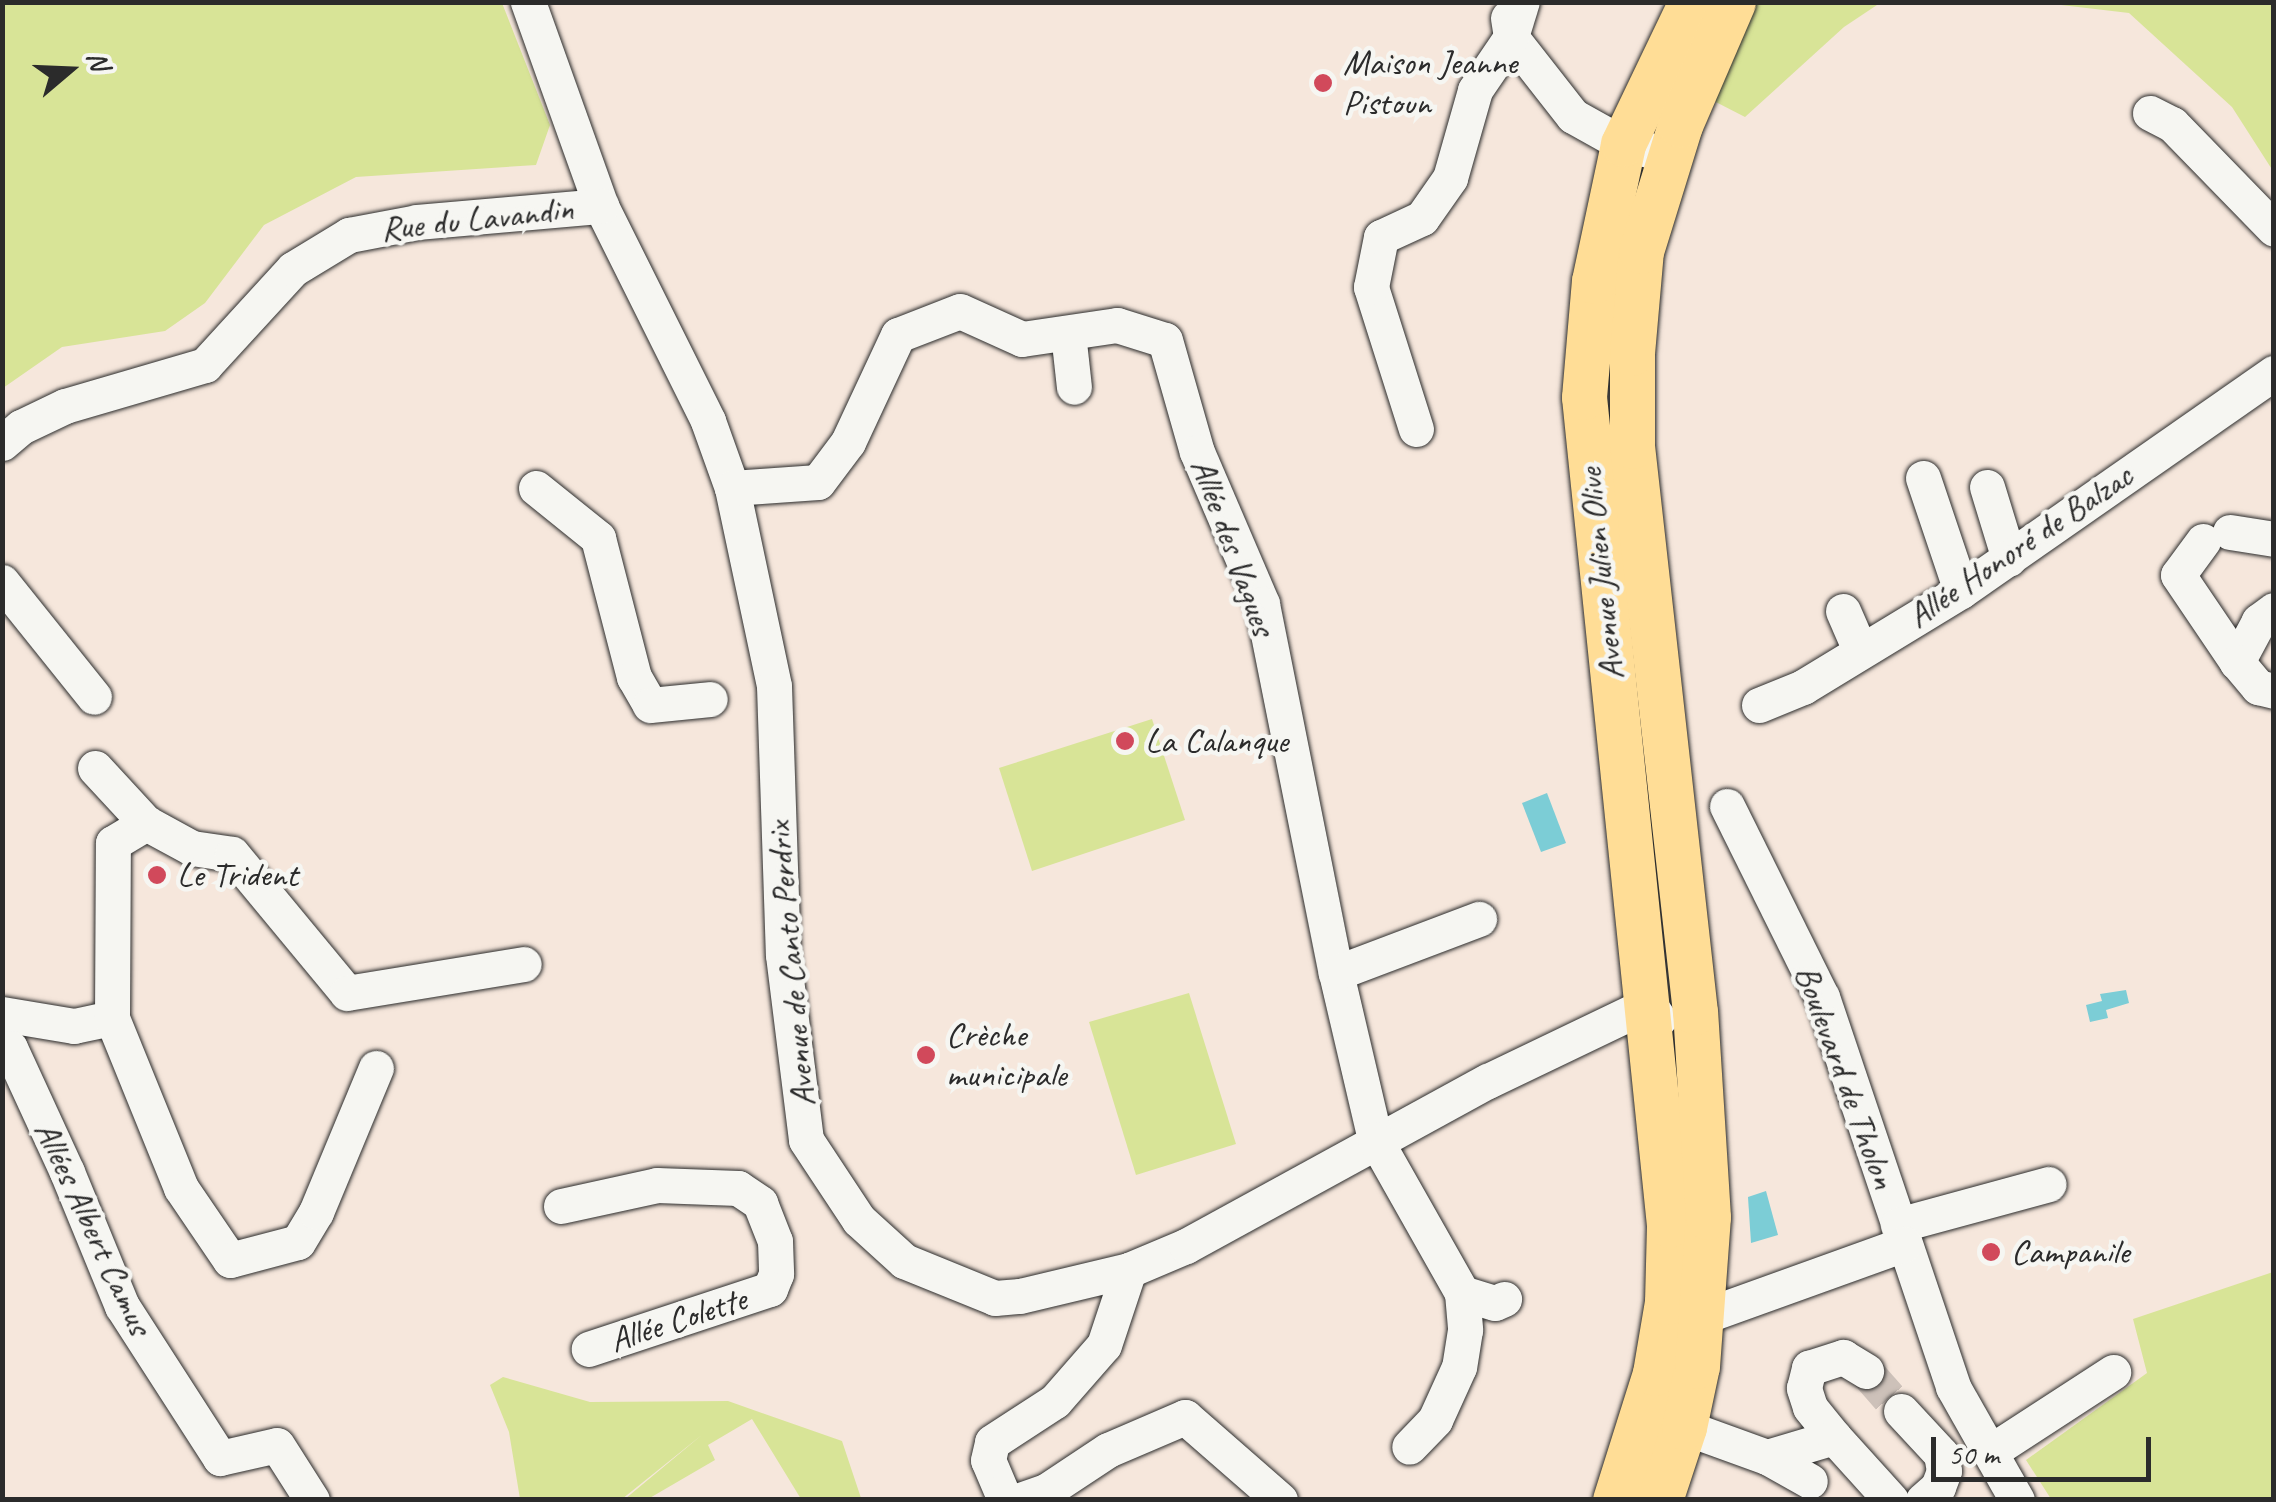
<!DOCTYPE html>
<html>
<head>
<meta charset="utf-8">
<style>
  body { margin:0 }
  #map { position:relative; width:2276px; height:1502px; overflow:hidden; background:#f6e7dc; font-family:Caveat,sans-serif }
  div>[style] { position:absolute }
  .green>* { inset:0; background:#d8e497 }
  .water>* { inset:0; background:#7ccdd6 }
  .minor-tunnel>* { height:35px; margin-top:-17.5px; transform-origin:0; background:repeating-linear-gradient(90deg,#cdc1b9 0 35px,transparent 0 53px) }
  .roads { filter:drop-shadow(0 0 2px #2b2b2b) drop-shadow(0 0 2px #2b2b2b) }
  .minor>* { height:35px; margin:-17.5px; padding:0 17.5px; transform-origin:17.5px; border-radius:17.5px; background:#f6f6f2 }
  .major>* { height:45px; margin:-22.5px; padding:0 22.5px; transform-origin:22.5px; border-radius:22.5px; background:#ffdd96 }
  .dots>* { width:28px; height:28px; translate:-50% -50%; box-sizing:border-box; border:5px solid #f6f6f2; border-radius:50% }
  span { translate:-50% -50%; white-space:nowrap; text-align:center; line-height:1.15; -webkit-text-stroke:9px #f6f6f2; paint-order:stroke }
  .poi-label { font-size:35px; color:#2b2b2b }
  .left { translate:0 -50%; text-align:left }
  .street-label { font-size:35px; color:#2b2b2b }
  .frame { position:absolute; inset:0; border:5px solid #2b2b2b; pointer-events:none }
  .north { position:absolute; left:20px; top:20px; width:100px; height:100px; -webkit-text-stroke:8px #f6f6f2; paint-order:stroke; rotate:71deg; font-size:28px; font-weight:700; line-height:40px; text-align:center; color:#2b2b2b }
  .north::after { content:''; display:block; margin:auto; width:35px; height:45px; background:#2b2b2b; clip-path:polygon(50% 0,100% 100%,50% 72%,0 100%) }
  .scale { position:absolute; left:1931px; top:1437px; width:220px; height:45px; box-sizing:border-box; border:5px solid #2b2b2b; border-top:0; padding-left:12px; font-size:30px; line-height:35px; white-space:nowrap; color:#2b2b2b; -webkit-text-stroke:8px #f6f6f2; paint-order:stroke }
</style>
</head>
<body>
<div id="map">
  <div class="green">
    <div style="clip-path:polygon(3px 2px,502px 3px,550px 125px,536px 165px,356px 177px,264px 225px,205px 303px,165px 331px,62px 347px,3px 388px)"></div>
    <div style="clip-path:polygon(1745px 3px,1880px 3px,1844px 27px,1745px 117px,1708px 98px)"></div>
    <div style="clip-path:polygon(2044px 3px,2273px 3px,2273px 171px,2232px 107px,2129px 13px)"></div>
    <div style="clip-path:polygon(1152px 719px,1185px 820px,1032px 871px,999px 768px)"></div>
    <div style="clip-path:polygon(1189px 993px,1236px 1144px,1136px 1175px,1089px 1022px)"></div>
    <div style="clip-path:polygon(2273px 1272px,2273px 1499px,2051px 1499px,2026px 1460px,2147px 1373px,2133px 1319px)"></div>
    <div style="clip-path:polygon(503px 1377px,590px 1402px,728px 1401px,842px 1441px,861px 1498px,801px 1499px,752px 1419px,708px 1445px,715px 1460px,648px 1499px,625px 1499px,703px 1434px,622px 1499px,520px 1499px,509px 1432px,490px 1385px)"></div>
  </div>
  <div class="water">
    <div style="clip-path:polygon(1547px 793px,1566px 843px,1541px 852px,1522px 803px)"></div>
    <div style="clip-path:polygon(2126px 990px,2129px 1003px,2106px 1010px,2108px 1018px,2090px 1022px,2086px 1005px,2102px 1001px,2100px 994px)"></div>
    <div style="clip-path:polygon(1766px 1191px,1778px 1235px,1751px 1243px,1748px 1197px)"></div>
  </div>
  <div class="minor-tunnel">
    <div style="left:1866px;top:1371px;width:53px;rotate:48.8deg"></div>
  </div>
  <div class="roads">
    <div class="minor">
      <div style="left:528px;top:2px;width:217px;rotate:70.3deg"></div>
      <div style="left:601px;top:206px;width:240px;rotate:63.5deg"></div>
      <div style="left:708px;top:421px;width:71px;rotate:70.3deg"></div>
      <div style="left:732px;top:488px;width:202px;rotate:78deg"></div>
      <div style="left:774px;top:686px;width:269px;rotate:88.1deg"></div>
      <div style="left:783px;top:955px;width:186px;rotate:82.9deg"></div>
      <div style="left:806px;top:1140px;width:96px;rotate:56.5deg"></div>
      <div style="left:859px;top:1220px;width:61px;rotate:42.3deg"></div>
      <div style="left:904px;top:1261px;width:98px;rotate:22.1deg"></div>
      <div style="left:995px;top:1298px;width:25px;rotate:-5deg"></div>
      <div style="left:1020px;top:1296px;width:112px;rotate:-13.4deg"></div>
      <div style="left:1129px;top:1270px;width:62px;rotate:-22.8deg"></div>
      <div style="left:1186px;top:1246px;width:344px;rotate:-28.7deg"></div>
      <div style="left:1488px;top:1081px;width:178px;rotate:-25.6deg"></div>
      <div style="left:1649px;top:1004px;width:18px;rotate:56deg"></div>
      <div style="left:1508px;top:18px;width:19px;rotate:81deg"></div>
      <div style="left:1511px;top:37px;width:100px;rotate:51.9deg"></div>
      <div style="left:1573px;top:116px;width:57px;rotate:29.2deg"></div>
      <div style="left:1623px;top:144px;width:27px;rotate:13deg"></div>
      <div style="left:2150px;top:113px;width:25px;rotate:27deg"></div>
      <div style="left:2172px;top:124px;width:146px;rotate:45.8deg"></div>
      <div style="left:1068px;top:333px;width:54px;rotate:83.7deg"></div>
      <div style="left:1416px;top:429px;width:149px;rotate:-107.6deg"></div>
      <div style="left:1371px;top:287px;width:51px;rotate:-78.7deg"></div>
      <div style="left:1381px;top:237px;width:45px;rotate:-24.9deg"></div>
      <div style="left:1422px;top:218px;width:49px;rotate:-55deg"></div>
      <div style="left:1450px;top:178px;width:91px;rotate:-74.1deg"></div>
      <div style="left:1475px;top:90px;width:64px;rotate:-55.8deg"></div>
      <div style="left:1511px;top:37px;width:37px;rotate:-73deg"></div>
      <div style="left:2px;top:443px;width:25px;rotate:-40deg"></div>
      <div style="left:21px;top:427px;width:49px;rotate:-25.5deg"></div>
      <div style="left:65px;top:406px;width:146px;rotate:-16.3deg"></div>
      <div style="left:205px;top:365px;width:130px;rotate:-47.5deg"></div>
      <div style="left:293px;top:269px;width:66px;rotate:-31.3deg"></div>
      <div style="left:349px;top:235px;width:69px;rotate:-10.8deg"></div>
      <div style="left:417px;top:222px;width:185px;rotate:-5deg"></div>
      <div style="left:1923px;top:478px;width:119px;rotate:71.4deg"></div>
      <div style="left:1987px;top:487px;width:75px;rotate:73deg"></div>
      <div style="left:536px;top:488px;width:80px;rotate:38.9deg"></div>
      <div style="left:598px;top:538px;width:144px;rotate:75.5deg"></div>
      <div style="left:634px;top:677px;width:32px;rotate:60deg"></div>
      <div style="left:650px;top:705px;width:60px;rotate:-5.7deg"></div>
      <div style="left:732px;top:488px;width:86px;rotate:-4deg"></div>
      <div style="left:818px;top:482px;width:50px;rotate:-53.1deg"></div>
      <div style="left:848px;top:442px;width:118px;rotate:-65deg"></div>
      <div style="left:898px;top:335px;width:66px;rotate:-21.2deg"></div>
      <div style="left:960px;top:311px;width:68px;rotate:24.3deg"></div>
      <div style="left:1022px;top:339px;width:96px;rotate:-8.4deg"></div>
      <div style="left:1117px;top:325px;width:50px;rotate:17.4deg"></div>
      <div style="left:1165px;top:340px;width:116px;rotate:74.1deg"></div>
      <div style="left:1197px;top:452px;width:165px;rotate:66.8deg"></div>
      <div style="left:1262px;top:604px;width:376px;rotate:78.7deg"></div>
      <div style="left:1336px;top:973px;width:171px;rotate:76.8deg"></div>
      <div style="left:1375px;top:1139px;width:177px;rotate:60.5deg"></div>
      <div style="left:1462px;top:1293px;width:37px;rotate:85deg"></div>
      <div style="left:1465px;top:1330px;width:37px;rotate:99deg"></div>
      <div style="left:1459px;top:1367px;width:58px;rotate:114.4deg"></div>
      <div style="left:1435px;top:1420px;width:37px;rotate:134deg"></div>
      <div style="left:2230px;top:532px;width:45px;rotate:9deg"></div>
      <div style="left:2203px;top:541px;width:42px;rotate:126.3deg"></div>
      <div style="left:2178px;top:575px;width:105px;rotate:55.9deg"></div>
      <div style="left:2px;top:582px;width:147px;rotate:51.3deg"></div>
      <div style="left:2274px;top:610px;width:19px;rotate:144deg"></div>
      <div style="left:2259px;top:621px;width:47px;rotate:118.2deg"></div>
      <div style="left:2237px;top:662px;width:33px;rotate:50deg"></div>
      <div style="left:2258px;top:687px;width:16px;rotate:14deg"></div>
      <div style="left:1843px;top:611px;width:43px;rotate:66.4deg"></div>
      <div style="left:1759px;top:705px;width:48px;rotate:-22.2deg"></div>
      <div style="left:1803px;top:687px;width:185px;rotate:-31.3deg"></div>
      <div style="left:1961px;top:591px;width:381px;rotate:-34.9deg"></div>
      <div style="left:95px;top:768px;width:75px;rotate:47.2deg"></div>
      <div style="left:146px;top:823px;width:52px;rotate:28.5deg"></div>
      <div style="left:192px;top:848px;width:40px;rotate:8.5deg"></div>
      <div style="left:232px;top:854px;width:180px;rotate:50.4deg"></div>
      <div style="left:347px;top:993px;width:179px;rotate:-9.3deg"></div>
      <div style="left:1727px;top:806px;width:213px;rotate:63.6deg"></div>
      <div style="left:1822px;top:997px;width:411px;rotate:71.4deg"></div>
      <div style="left:1953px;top:1387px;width:130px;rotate:60.5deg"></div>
      <div style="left:1336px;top:973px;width:153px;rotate:-20.7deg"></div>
      <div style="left:2px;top:1014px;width:73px;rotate:9.5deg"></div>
      <div style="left:74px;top:1026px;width:39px;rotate:-12deg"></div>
      <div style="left:112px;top:1018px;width:183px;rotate:67.9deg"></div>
      <div style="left:181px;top:1188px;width:87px;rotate:55.8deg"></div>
      <div style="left:230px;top:1260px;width:70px;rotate:-14.8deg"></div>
      <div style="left:298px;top:1242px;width:35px;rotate:-59deg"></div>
      <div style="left:316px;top:1212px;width:156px;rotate:-67.4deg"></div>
      <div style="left:112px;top:1018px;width:175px;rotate:-89.7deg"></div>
      <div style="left:113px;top:843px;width:39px;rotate:-31deg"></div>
      <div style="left:2px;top:1044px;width:9px;rotate:27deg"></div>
      <div style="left:10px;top:1048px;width:136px;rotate:65.3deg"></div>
      <div style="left:67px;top:1172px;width:145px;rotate:67.7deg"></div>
      <div style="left:122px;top:1306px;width:181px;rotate:57.2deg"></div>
      <div style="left:220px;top:1458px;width:58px;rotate:-12.8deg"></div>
      <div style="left:277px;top:1445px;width:65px;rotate:57.5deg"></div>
      <div style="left:561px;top:1206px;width:98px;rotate:-12.3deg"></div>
      <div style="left:657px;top:1185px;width:81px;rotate:2.1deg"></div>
      <div style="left:738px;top:1188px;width:27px;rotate:34deg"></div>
      <div style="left:760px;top:1203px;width:41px;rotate:68.5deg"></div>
      <div style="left:775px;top:1241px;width:33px;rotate:88deg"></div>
      <div style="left:776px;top:1274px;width:16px;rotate:112deg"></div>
      <div style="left:770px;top:1289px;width:191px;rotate:161.7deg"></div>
      <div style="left:1898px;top:1225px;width:156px;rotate:-15.2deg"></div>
      <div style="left:1462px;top:1293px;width:34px;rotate:17deg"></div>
      <div style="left:1495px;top:1303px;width:10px;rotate:-24deg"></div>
      <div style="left:1704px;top:1316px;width:213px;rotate:-19.8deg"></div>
      <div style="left:1901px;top:1411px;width:59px;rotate:47.1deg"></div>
      <div style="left:1941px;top:1454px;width:17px;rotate:80deg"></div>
      <div style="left:1944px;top:1471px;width:17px;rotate:111deg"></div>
      <div style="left:1938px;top:1487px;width:20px;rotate:139deg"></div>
      <div style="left:1684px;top:1427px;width:88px;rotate:19.9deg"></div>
      <div style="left:1767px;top:1457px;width:49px;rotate:29.2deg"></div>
      <div style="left:1834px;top:1437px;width:38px;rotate:-129deg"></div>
      <div style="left:1810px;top:1407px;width:20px;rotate:-108deg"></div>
      <div style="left:1804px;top:1388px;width:21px;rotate:-76deg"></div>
      <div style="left:1809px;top:1368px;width:36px;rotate:-18deg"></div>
      <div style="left:1843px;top:1357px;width:27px;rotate:31deg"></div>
      <div style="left:1990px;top:1452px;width:147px;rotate:-33deg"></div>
      <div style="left:1767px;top:1457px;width:70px;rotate:-16.6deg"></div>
      <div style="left:1834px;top:1437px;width:85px;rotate:47.9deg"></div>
      <div style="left:1005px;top:1500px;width:43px;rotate:-113deg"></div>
      <div style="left:988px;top:1460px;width:18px;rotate:-77deg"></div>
      <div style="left:992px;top:1442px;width:75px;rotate:-33.1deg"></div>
      <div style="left:1055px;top:1401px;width:74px;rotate:-48.8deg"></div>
      <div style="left:1104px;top:1345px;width:79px;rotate:-71.6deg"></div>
      <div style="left:1020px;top:1500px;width:28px;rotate:-19deg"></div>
      <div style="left:1046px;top:1491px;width:74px;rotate:-33.5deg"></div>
      <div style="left:1108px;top:1450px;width:84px;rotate:-23.2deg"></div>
      <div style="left:1185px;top:1417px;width:126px;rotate:41.1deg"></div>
    </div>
    <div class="major">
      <div style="left:1615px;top:1500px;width:133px;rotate:-72.5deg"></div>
      <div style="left:1655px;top:1373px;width:72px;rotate:-80.4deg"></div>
      <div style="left:1667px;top:1302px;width:77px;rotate:-88.5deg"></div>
      <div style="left:1669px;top:1225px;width:832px;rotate:-95.86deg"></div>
      <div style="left:1584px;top:397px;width:116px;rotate:-85.1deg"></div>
      <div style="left:1594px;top:281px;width:140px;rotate:-78deg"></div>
      <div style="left:1623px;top:144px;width:157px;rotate:-64.4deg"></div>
      <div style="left:1660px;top:1500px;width:77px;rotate:-71.8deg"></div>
      <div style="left:1684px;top:1427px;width:62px;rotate:-78deg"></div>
      <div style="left:1697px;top:1366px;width:149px;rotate:-85.8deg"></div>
      <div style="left:1708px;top:1217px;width:205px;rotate:-93.6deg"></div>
      <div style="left:1695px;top:1012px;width:569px;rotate:-96.35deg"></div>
      <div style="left:1632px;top:446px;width:93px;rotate:-90deg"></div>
      <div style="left:1632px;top:353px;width:102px;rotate:-85deg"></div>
      <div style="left:1641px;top:251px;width:132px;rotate:-72.8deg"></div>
      <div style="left:1680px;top:125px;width:134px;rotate:-66.7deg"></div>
    </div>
  </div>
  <div class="dots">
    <div style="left:1323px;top:83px;background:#d1495b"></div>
    <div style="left:1125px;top:741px;background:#d1495b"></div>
    <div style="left:157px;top:875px;background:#d1495b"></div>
    <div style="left:926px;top:1055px;background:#d1495b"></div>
    <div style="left:1991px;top:1252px;background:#d1495b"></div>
  </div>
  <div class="poi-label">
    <span class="left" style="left:1343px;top:83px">Maison Jeanne<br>Pistoun</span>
    <span class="left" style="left:1145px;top:741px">La Calanque</span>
    <span class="left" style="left:177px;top:875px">Le Trident</span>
    <span class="left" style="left:946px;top:1055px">Crèche<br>municipale</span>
    <span class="left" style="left:2011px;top:1252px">Campanile</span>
  </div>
  <div class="street-label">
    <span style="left:477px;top:219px;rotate:-6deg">Rue du Lavandin</span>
    <span style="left:2020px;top:546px;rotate:-34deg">Allée Honoré de Balzac</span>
    <span style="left:1233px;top:547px;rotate:70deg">Allée des Vagues</span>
    <span style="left:1601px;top:574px;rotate:-96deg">Avenue Julien Olive</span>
    <span style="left:791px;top:964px;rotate:-95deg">Avenue de Canto Perdrix</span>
    <span style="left:1845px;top:1077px;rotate:70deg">Boulevard de Tholon</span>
    <span style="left:93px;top:1228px;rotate:65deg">Allées Albert Camus</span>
    <span style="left:678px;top:1320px;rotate:-18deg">Allée Colette</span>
  </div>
  <div class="frame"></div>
  <div class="north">N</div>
  <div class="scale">50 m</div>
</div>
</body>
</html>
